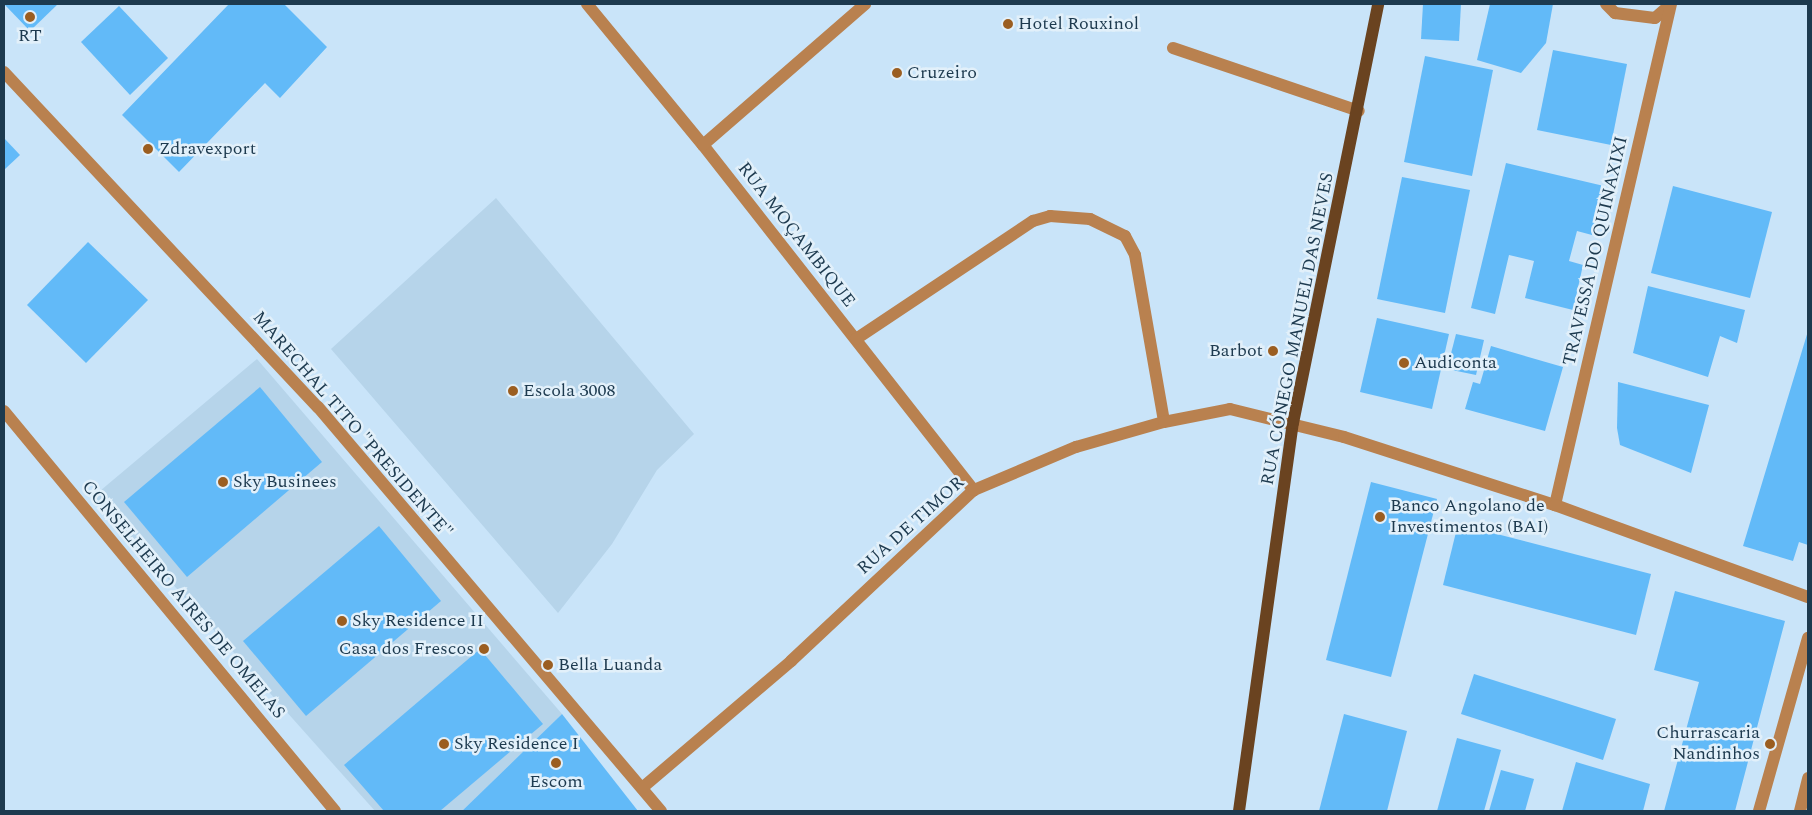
<!DOCTYPE html>
<html>
<head>
<meta charset="utf-8">
<style>
  body { margin:0 }
  #map { position:relative; width:1812px; height:815px; overflow:hidden; background:#c9e4f9; font-family:Spectral,serif }
  div>[style] { position:absolute }
  .built>* { inset:0; background:#b6d4ea }
  .building>* { inset:0; background:#62baf8 }
  .minor>* { height:12px; margin:-6px; padding:0 6px; transform-origin:6px; border-radius:6px; background:#b9814f }
  .major>* { height:12px; margin:-6px; padding:0 6px; transform-origin:6px; border-radius:6px; background:#6a4320 }
  .dots>* { width:14px; height:14px; translate:-50% -50%; box-sizing:border-box; border:2px solid #e2f0fa; border-radius:50% }
  span { translate:-50% -50%; white-space:nowrap; text-align:center; line-height:1.15; -webkit-text-stroke:5px #e2f0fa; paint-order:stroke }
  .poi-label { font-size:18px; color:#1d3a4f }
  .left { translate:0 -50%; text-align:left }
  .right { translate:-100% -50%; text-align:right }
  .street-label { font-size:18px; color:#1d3a4f }
  .frame { position:absolute; inset:0; border:5px solid #1d3a4f; pointer-events:none }
</style>
</head>
<body>
<div id="map">
  <div class="built">
    <div style="clip-path:polygon(496px 198px,694px 434px,657px 470px,612px 544px,558px 613px,331px 349px)"></div>
    <div style="clip-path:polygon(257px 359px,562px 714px,462px 811px,375px 811px,94px 496px)"></div>
  </div>
  <div class="building">
    <div style="clip-path:polygon(4px 4px,58px 4px,30px 31px)"></div>
    <div style="clip-path:polygon(229px 4px,284px 4px,327px 47px,280px 98px,265px 83px,179px 172px,122px 115px)"></div>
    <div style="clip-path:polygon(1423px 4px,1461px 4px,1459px 41px,1421px 39px)"></div>
    <div style="clip-path:polygon(1490px 4px,1553px 4px,1546px 43px,1521px 73px,1477px 60px)"></div>
    <div style="clip-path:polygon(119px 6px,168px 58px,130px 95px,81px 42px)"></div>
    <div style="clip-path:polygon(1553px 50px,1627px 64px,1611px 145px,1537px 130px)"></div>
    <div style="clip-path:polygon(1425px 56px,1493px 70px,1472px 176px,1404px 162px)"></div>
    <div style="clip-path:polygon(4px 138px,20px 155px,4px 170px)"></div>
    <div style="clip-path:polygon(1506px 163px,1604px 186px,1592px 235px,1577px 231px,1569px 261px,1583px 265px,1573px 310px,1525px 298px,1534px 261px,1509px 255px,1495px 314px,1471px 308px)"></div>
    <div style="clip-path:polygon(1402px 177px,1470px 190px,1445px 313px,1377px 299px)"></div>
    <div style="clip-path:polygon(1673px 186px,1772px 212px,1750px 298px,1651px 273px)"></div>
    <div style="clip-path:polygon(88px 242px,148px 300px,86px 363px,27px 305px)"></div>
    <div style="clip-path:polygon(1648px 286px,1745px 310px,1737px 343px,1720px 336px,1708px 377px,1633px 353px)"></div>
    <div style="clip-path:polygon(1377px 318px,1449px 334px,1432px 409px,1360px 392px)"></div>
    <div style="clip-path:polygon(1808px 331px,1808px 545px,1799px 542px,1793px 561px,1743px 546px)"></div>
    <div style="clip-path:polygon(1456px 334px,1484px 340px,1476px 375px,1447px 369px)"></div>
    <div style="clip-path:polygon(1491px 346px,1563px 367px,1545px 431px,1465px 409px,1473px 382px,1480px 384px)"></div>
    <div style="clip-path:polygon(1618px 382px,1709px 405px,1691px 473px,1620px 445px,1617px 428px)"></div>
    <div style="clip-path:polygon(260px 387px,322px 462px,187px 577px,124px 502px)"></div>
    <div style="clip-path:polygon(1371px 482px,1437px 499px,1391px 677px,1326px 660px)"></div>
    <div style="clip-path:polygon(1458px 524px,1651px 574px,1636px 635px,1443px 585px)"></div>
    <div style="clip-path:polygon(379px 526px,441px 601px,306px 716px,243px 641px)"></div>
    <div style="clip-path:polygon(1675px 591px,1785px 621px,1735px 811px,1664px 811px,1699px 682px,1654px 670px)"></div>
    <div style="clip-path:polygon(480px 649px,543px 724px,440px 811px,384px 811px,344px 765px)"></div>
    <div style="clip-path:polygon(1474px 674px,1616px 719px,1603px 760px,1461px 714px)"></div>
    <div style="clip-path:polygon(562px 714px,638px 811px,462px 811px)"></div>
    <div style="clip-path:polygon(1344px 714px,1407px 731px,1387px 811px,1319px 811px)"></div>
    <div style="clip-path:polygon(1457px 738px,1501px 750px,1484px 811px,1437px 811px)"></div>
    <div style="clip-path:polygon(1576px 762px,1650px 784px,1643px 811px,1562px 811px)"></div>
    <div style="clip-path:polygon(1501px 770px,1534px 779px,1525px 811px,1489px 811px)"></div>
  </div>
  <div class="minor">
    <div style="left:587px;top:4px;width:183px;rotate:50.6deg"></div>
    <div style="left:703px;top:145px;width:439px;rotate:51.9deg"></div>
    <div style="left:1606px;top:4px;width:13px;rotate:45deg"></div>
    <div style="left:1615px;top:13px;width:40px;rotate:7.1deg"></div>
    <div style="left:1655px;top:18px;width:20px;rotate:-41deg"></div>
    <div style="left:1173px;top:48px;width:196px;rotate:18.7deg"></div>
    <div style="left:4px;top:72px;width:459px;rotate:46.9deg"></div>
    <div style="left:318px;top:407px;width:530px;rotate:49.67deg"></div>
    <div style="left:703px;top:145px;width:215px;rotate:-41deg"></div>
    <div style="left:856px;top:339px;width:213px;rotate:-33.7deg"></div>
    <div style="left:1033px;top:221px;width:18px;rotate:-16deg"></div>
    <div style="left:1050px;top:216px;width:40px;rotate:4.3deg"></div>
    <div style="left:1090px;top:219px;width:39px;rotate:26deg"></div>
    <div style="left:1125px;top:236px;width:21px;rotate:62deg"></div>
    <div style="left:1135px;top:255px;width:169px;rotate:80.1deg"></div>
    <div style="left:4px;top:411px;width:519px;rotate:50.39deg"></div>
    <div style="left:1555px;top:505px;width:514px;rotate:-76.96deg"></div>
    <div style="left:642px;top:788px;width:196px;rotate:-40.4deg"></div>
    <div style="left:791px;top:661px;width:250px;rotate:-43.1deg"></div>
    <div style="left:974px;top:490px;width:111px;rotate:-22.9deg"></div>
    <div style="left:1076px;top:447px;width:91px;rotate:-15.9deg"></div>
    <div style="left:1164px;top:422px;width:67px;rotate:-11.1deg"></div>
    <div style="left:1230px;top:409px;width:117px;rotate:13.8deg"></div>
    <div style="left:1344px;top:437px;width:222px;rotate:17.9deg"></div>
    <div style="left:1555px;top:505px;width:269px;rotate:20deg"></div>
    <div style="left:1759px;top:811px;width:180px;rotate:-74.2deg"></div>
    <div style="left:1800px;top:811px;width:34px;rotate:-76deg"></div>
  </div>
  <div class="major">
    <div style="left:1239px;top:811px;width:392px;rotate:-82.1deg"></div>
    <div style="left:1293px;top:423px;width:428px;rotate:-78.5deg"></div>
  </div>
  <div class="dots">
    <div style="left:30px;top:17px;background:#9b5e21"></div>
    <div style="left:1008px;top:24px;background:#9b5e21"></div>
    <div style="left:897px;top:73px;background:#9b5e21"></div>
    <div style="left:148px;top:149px;background:#9b5e21"></div>
    <div style="left:1273px;top:351px;background:#9b5e21"></div>
    <div style="left:1404px;top:363px;background:#9b5e21"></div>
    <div style="left:513px;top:391px;background:#9b5e21"></div>
    <div style="left:223px;top:482px;background:#9b5e21"></div>
    <div style="left:1380px;top:517px;background:#9b5e21"></div>
    <div style="left:342px;top:621px;background:#9b5e21"></div>
    <div style="left:484px;top:649px;background:#9b5e21"></div>
    <div style="left:548px;top:665px;background:#9b5e21"></div>
    <div style="left:444px;top:744px;background:#9b5e21"></div>
    <div style="left:1770px;top:744px;background:#9b5e21"></div>
    <div style="left:556px;top:763px;background:#9b5e21"></div>
  </div>
  <div class="poi-label">
    <span class="left" style="left:1018px;top:24px">Hotel Rouxinol</span>
    <span style="left:30px;top:36px">RT</span>
    <span class="left" style="left:907px;top:73px">Cruzeiro</span>
    <span class="left" style="left:159px;top:149px">Zdravexport</span>
    <span class="right" style="left:1263px;top:351px">Barbot</span>
    <span class="left" style="left:1414px;top:363px">Audiconta</span>
    <span class="left" style="left:523px;top:391px">Escola 3008</span>
    <span class="left" style="left:233px;top:482px">Sky Businees</span>
    <span class="left" style="left:1390px;top:517px">Banco Angolano de<br>Investimentos (BAI)</span>
    <span class="left" style="left:352px;top:621px">Sky Residence II</span>
    <span class="right" style="left:474px;top:649px">Casa dos Frescos</span>
    <span class="left" style="left:558px;top:665px">Bella Luanda</span>
    <span class="right" style="left:1760px;top:744px">Churrascaria<br>Nandinhos</span>
    <span class="left" style="left:454px;top:744px">Sky Residence I</span>
    <span style="left:556px;top:782px">Escom</span>
  </div>
  <div class="street-label">
    <span style="left:796px;top:235px;rotate:52deg">RUA MOÇAMBIQUE</span>
    <span style="left:1596px;top:251px;rotate:-77deg">TRAVESSA DO QUINAXIXI</span>
    <span style="left:1298px;top:329px;rotate:-79deg">RUA CÓNEGO MANUEL DAS NEVES</span>
    <span style="left:352px;top:425px;rotate:49deg">MARECHAL TITO "PRESIDENTE"</span>
    <span style="left:911px;top:526px;rotate:-42deg">RUA DE TIMOR</span>
    <span style="left:183px;top:600px;rotate:50deg">CONSELHEIRO AIRES DE OMELAS</span>
  </div>
  <div class="frame"></div>
</div>
</body>
</html>
